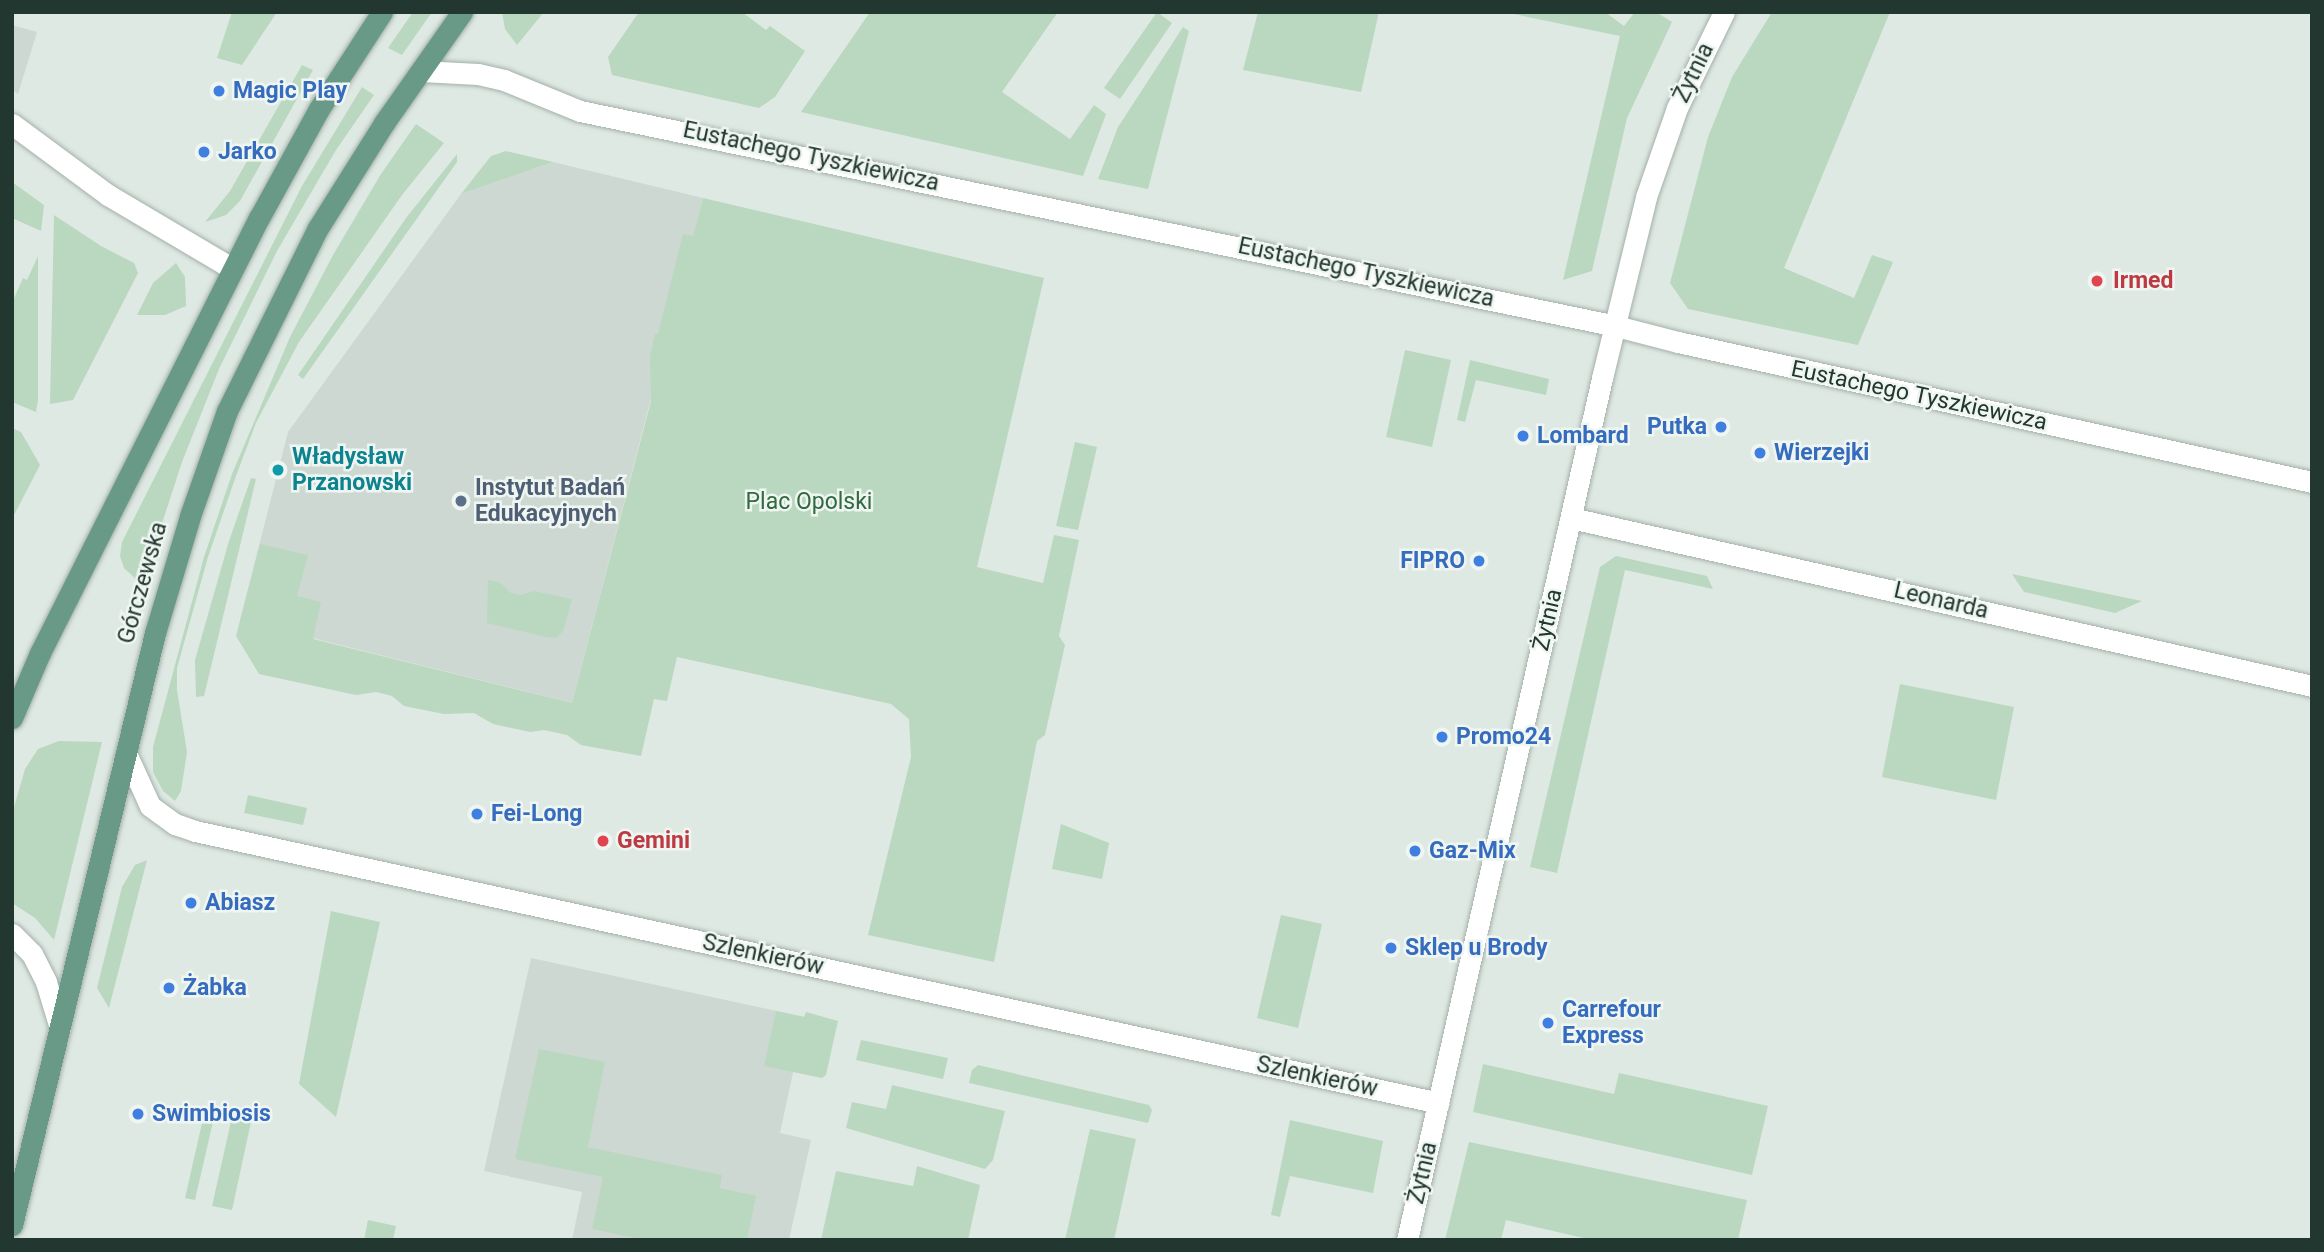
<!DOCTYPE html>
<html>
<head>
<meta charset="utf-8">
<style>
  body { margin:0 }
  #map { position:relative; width:2324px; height:1252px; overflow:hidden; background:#dfe9e3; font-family:Roboto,sans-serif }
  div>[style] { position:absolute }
  .built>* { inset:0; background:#ced8d2 }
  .green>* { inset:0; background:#bad8bf }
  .roads { filter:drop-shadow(0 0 2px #a3b0a9) drop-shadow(0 0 2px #a3b0a9) }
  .minor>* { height:21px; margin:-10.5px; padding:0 10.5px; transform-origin:10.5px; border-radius:10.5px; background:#fff }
  .major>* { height:21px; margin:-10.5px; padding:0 10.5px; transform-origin:10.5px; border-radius:10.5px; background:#689a87 }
  .dots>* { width:19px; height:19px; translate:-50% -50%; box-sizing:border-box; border:4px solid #eff6f2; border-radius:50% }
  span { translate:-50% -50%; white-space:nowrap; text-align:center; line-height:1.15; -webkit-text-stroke:5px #eff6f2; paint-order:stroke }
  .street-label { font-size:23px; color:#22372f }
  .shop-label { font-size:23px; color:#366cbe; font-weight:700 }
  .left { translate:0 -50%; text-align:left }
  .right { translate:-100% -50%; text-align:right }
  .health-label { font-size:23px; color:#be3a42; font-weight:700 }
  .culture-label { font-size:23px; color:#0d838f; font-weight:700 }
  .service-label { font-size:23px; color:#4e5e75; font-weight:700 }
  .park-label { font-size:23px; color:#316940 }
  .frame { position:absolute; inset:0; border:14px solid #22372f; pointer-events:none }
</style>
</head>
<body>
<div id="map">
  <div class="built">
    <div style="clip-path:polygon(12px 25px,37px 32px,18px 94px,12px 90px)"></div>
    <div style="clip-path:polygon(553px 162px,703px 198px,572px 703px,240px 620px,288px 432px,461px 194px)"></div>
    <div style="clip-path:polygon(531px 958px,805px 1017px,780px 1133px,811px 1140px,789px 1240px,572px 1240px,582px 1192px,484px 1171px)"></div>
  </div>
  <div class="green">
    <div style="clip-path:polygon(232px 12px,277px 12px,242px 65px,217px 58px)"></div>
    <div style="clip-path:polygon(413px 12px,432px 12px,402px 55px,388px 48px)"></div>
    <div style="clip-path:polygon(502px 12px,544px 12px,517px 45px,505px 29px)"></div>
    <div style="clip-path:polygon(639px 12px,742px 12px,766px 30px,770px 26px,805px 51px,775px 97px,759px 108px,612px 75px,608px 57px)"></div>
    <div style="clip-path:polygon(870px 12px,1058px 12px,1002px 92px,1070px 139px,1094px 105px,1106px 114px,1083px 176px,801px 112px)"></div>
    <div style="clip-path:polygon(1157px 12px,1172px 23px,1120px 99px,1104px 88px)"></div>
    <div style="clip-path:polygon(1258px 12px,1379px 12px,1361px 92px,1243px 70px)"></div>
    <div style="clip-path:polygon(1504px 12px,1605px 12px,1624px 26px,1635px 12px,1656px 12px,1672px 22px,1627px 118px,1592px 271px,1563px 280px,1620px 36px)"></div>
    <div style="clip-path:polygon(1772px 12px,1890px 12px,1784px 268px,1854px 298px,1872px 255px,1893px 262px,1858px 345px,1688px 309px,1670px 283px,1708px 137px,1732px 77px)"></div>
    <div style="clip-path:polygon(1183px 27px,1189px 31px,1148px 189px,1098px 179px,1118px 127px)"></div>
    <div style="clip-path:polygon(302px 65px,313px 70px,240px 201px,226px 215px,205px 222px,230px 191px)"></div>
    <div style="clip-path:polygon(362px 87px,374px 95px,336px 150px,277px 251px,219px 369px,182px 462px,142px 585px,124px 568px,120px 556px,122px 542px,302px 186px)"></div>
    <div style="clip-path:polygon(416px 124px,444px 143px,402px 195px,299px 342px,256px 423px,236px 476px,208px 557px,177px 668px,177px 690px,187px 752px,181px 791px,175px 801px,163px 791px,153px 772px,153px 747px,204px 557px,232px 474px,290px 337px,333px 255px,381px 174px)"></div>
    <div style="clip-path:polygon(506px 151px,553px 162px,461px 194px,491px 156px)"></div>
    <div style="clip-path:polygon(457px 154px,457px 162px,303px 379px,298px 375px,406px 218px)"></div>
    <div style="clip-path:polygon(12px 182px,44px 205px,41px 231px,12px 218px)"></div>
    <div style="clip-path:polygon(703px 198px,1044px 278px,977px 567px,1043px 583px,1054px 535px,1079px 540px,1059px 636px,1065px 645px,1045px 735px,1037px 741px,994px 962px,868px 935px,911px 757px,909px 719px,891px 704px,677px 657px,667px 701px,654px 699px,641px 756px,581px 745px,567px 735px,544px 730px,530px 732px,493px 724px,474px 713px,444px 714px,404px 706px,392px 696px,376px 692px,356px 695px,259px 674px,236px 636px,260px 544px,308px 555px,297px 596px,321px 602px,313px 639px,572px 703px,651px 401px,650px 356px,655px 334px,658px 334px,683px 234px,693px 236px)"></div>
    <div style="clip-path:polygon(54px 215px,101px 246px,134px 263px,138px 273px,73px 400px,50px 404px)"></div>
    <div style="clip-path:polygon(38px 256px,38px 400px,36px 412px,12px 402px,12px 303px,23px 278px,27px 280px)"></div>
    <div style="clip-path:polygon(176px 263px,185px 277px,186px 306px,165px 315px,137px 315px,153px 283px)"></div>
    <div style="clip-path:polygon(1405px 350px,1451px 360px,1432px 447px,1386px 437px)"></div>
    <div style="clip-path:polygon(1470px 360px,1549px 379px,1546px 395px,1476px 380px,1465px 422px,1457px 420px)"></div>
    <div style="clip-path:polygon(12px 428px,21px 432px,40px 465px,12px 519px)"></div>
    <div style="clip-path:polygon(1075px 442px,1097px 447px,1078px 530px,1056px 526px)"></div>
    <div style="clip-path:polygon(251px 478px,256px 479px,204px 696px,196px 697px,195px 660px,229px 541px)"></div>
    <div style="clip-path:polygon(1616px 556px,1707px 576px,1713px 589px,1625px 570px,1557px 873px,1530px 867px,1600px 567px)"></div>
    <div style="clip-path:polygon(2012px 574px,2142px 601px,2115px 613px,2024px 592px)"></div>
    <div style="clip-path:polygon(488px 580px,501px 583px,511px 593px,520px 595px,534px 591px,572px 599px,564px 629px,557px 638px,546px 637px,487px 623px)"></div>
    <div style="clip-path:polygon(1900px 684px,2014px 707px,1996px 800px,1882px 777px)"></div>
    <div style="clip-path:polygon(59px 741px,102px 742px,54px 940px,35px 918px,12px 903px,12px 814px,25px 769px,38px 749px)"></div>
    <div style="clip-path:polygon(248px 795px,307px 808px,303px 825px,244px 813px)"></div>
    <div style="clip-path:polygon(1061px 824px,1109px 843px,1102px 879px,1052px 869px)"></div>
    <div style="clip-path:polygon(147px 860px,109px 1008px,97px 988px,122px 887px,135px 865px)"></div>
    <div style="clip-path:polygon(331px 911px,380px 922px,336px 1117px,299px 1084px)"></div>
    <div style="clip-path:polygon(1281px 915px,1322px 924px,1298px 1028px,1257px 1018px)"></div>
    <div style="clip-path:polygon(776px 1011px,804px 1017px,806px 1012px,838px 1021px,826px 1075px,822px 1078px,764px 1066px)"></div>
    <div style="clip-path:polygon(861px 1040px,948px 1058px,943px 1079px,856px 1060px)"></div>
    <div style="clip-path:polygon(539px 1049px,605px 1062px,588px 1147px,722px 1175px,720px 1188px,756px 1196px,747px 1240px,644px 1240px,592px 1229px,603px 1177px,515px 1159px)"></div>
    <div style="clip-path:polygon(1483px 1064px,1614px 1094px,1619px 1073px,1768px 1106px,1752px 1175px,1473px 1112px)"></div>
    <div style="clip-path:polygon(978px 1065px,1149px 1105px,1152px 1110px,1148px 1123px,969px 1083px,972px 1070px)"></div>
    <div style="clip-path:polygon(892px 1085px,1005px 1111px,993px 1160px,985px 1169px,846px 1128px,852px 1102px,886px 1109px)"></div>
    <div style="clip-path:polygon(205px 1110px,215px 1113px,195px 1200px,185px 1198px)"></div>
    <div style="clip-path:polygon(232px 1117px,251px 1122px,232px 1210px,212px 1206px)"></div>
    <div style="clip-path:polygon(1290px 1120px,1383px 1141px,1373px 1193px,1290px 1176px,1280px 1217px,1271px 1215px)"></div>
    <div style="clip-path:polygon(1090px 1129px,1136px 1139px,1114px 1240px,1065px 1240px)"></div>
    <div style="clip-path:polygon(1469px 1142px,1747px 1200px,1738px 1240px,1592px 1240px,1506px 1220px,1501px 1240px,1445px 1240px)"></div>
    <div style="clip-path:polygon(917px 1166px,980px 1185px,968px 1240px,821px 1240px,836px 1171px,913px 1186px)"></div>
    <div style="clip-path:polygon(368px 1220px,396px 1226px,393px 1240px,364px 1240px)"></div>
  </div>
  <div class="roads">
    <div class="minor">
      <div style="left:421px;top:71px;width:57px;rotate:3deg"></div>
      <div style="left:478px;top:74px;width:27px;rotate:13deg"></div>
      <div style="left:504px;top:80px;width:82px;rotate:22.2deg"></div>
      <div style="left:580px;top:111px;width:1058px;rotate:11.72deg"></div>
      <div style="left:1616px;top:326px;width:64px;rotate:14.5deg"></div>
      <div style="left:1678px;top:342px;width:649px;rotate:12.45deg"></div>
      <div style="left:12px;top:124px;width:119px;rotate:36.5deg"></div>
      <div style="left:108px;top:195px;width:145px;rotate:30.6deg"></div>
      <div style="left:1571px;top:518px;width:760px;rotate:12.77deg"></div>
      <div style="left:126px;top:753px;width:58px;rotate:65.6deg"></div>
      <div style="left:150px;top:806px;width:31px;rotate:36deg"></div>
      <div style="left:175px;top:824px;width:21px;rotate:19deg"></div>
      <div style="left:195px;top:831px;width:1273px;rotate:12.33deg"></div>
      <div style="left:12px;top:934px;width:28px;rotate:45deg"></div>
      <div style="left:32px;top:954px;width:31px;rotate:63deg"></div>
      <div style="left:46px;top:982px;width:48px;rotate:73.1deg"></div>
      <div style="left:1407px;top:1240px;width:884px;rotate:-77.25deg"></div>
      <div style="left:1602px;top:378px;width:186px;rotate:-76.3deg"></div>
      <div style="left:1646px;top:197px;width:94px;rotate:-70.8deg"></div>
      <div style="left:1677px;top:108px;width:107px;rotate:-63.9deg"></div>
    </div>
    <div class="major">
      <div style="left:12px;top:718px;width:71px;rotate:-66.7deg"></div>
      <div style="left:40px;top:653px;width:487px;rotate:-63.3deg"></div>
      <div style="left:259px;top:218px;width:124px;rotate:-61.2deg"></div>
      <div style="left:319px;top:109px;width:116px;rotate:-57deg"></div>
      <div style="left:12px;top:1225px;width:609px;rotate:-76.42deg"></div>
      <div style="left:155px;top:633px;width:122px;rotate:-73.3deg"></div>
      <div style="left:190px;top:516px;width:111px;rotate:-70.6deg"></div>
      <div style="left:227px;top:411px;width:204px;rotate:-63.6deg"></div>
      <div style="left:318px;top:228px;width:124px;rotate:-57.8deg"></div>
      <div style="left:384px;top:123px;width:136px;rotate:-54.9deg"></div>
    </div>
  </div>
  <div class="dots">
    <div style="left:219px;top:91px;background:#3f7fe0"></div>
    <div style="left:204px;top:152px;background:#3f7fe0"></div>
    <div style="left:2097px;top:281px;background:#e0444e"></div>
    <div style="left:1721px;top:427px;background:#3f7fe0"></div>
    <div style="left:1523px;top:436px;background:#3f7fe0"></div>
    <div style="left:1760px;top:453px;background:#3f7fe0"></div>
    <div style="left:278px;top:470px;background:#0f9aa8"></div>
    <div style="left:461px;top:501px;background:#5c6f8a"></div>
    <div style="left:1479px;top:561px;background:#3f7fe0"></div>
    <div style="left:1442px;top:737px;background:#3f7fe0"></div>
    <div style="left:477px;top:814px;background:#3f7fe0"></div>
    <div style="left:603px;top:841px;background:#e0444e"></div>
    <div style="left:1415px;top:851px;background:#3f7fe0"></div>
    <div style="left:191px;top:903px;background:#3f7fe0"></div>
    <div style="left:1391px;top:948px;background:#3f7fe0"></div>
    <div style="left:169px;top:988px;background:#3f7fe0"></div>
    <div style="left:1548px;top:1023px;background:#3f7fe0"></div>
    <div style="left:138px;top:1114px;background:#3f7fe0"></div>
  </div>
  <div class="street-label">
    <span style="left:1694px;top:73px;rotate:-64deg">Żytnia</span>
    <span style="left:811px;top:157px;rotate:12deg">Eustachego Tyszkiewicza</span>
    <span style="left:1366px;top:273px;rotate:12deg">Eustachego Tyszkiewicza</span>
    <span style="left:1919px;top:396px;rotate:12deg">Eustachego Tyszkiewicza</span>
    <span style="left:143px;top:583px;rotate:-74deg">Górczewska</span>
    <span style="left:1941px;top:601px;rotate:13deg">Leonarda</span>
    <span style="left:1548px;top:620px;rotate:-77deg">Żytnia</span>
    <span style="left:763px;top:955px;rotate:12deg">Szlenkierów</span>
    <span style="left:1317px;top:1077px;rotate:12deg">Szlenkierów</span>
    <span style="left:1423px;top:1173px;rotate:-77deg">Żytnia</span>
  </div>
  <div class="shop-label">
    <span class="left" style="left:233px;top:91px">Magic Play</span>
    <span class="left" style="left:218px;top:152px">Jarko</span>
    <span class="right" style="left:1707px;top:427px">Putka</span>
    <span class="left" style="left:1537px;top:436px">Lombard</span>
    <span class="left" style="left:1774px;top:453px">Wierzejki</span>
    <span class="right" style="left:1465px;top:561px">FIPRO</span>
    <span class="left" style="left:1456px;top:737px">Promo24</span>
    <span class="left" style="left:491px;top:814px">Fei-Long</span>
    <span class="left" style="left:1429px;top:851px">Gaz-Mix</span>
    <span class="left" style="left:205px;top:903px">Abiasz</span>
    <span class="left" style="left:1405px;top:948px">Sklep u Brody</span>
    <span class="left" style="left:183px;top:988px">Żabka</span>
    <span class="left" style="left:1562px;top:1023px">Carrefour<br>Express</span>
    <span class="left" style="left:152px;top:1114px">Swimbiosis</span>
  </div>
  <div class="health-label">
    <span class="left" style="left:2113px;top:281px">Irmed</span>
    <span class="left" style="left:617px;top:841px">Gemini</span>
  </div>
  <div class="culture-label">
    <span class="left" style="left:292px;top:470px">Władysław<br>Przanowski</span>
  </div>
  <div class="service-label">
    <span class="left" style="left:475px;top:501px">Instytut Badań<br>Edukacyjnych</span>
  </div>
  <div class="park-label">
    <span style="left:809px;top:502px">Plac Opolski</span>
  </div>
  <div class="frame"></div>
</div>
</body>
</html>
